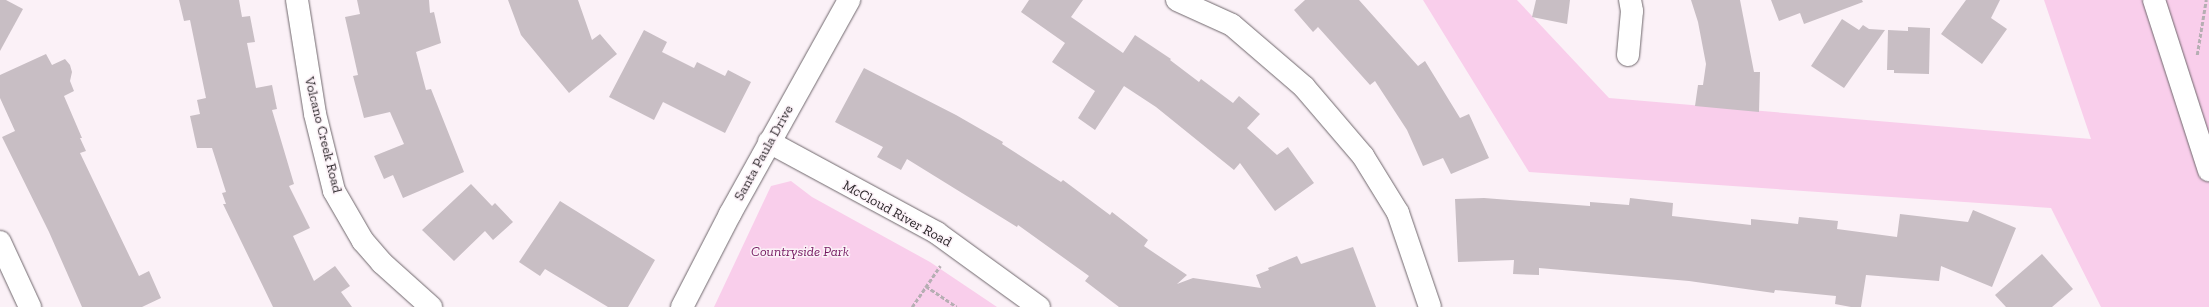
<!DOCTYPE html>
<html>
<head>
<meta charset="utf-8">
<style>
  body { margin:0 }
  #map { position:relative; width:2209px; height:307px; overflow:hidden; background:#fbf1f7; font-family:"Zilla Slab",serif }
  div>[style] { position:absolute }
  .green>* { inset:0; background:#f9ceeb }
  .building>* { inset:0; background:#c8bec4 }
  .path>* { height:2.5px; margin-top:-1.25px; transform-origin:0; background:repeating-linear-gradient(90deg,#b6aeb3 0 4px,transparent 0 6px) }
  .roads { filter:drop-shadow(0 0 1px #6f676c) drop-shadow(0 0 1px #6f676c) }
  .minor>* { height:22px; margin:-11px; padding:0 11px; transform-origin:11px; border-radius:11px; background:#fff }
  span { translate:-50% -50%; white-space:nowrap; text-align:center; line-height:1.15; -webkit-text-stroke:3px #fbf1f7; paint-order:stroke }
  .street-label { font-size:14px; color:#2c282b }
  .park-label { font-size:14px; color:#741860; font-style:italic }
</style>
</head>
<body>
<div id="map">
  <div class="green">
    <div style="clip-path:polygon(1423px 0,1517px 0,1609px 98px,2091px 139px,2044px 0,2209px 0,2209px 307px,2101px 307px,2051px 208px,1529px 172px)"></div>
    <div style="clip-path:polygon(791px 181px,812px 197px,930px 262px,997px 307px,714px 307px,771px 186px)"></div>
  </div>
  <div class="building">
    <div style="clip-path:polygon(0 0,6px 0,23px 9px,0 51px)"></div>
    <div style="clip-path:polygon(179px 0,239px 0,242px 17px,250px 16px,255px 42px,247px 43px,256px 88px,272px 85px,277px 109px,272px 110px,294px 184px,289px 186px,310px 228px,293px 236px,314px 281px,335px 266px,350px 286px,341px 292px,352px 307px,273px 307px,223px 204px,226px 204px,222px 193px,226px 192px,212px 148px,197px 148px,190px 116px,200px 114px,197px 100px,206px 98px,190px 20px,184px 21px)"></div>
    <div style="clip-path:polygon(357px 0,429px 0,430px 13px,434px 12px,441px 43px,416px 52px,426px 90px,431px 89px,464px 172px,403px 198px,393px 175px,384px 179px,374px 156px,404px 144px,390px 112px,364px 118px,353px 76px,358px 75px,345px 17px,360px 14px)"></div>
    <div style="clip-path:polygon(508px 0,578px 0,592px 40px,600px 34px,617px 54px,569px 93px,521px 35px)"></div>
    <div style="clip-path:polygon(1029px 0,1083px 0,1071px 17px,1123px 53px,1135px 35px,1171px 59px,1170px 60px,1199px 82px,1201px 79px,1233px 103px,1239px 96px,1260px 114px,1247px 128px,1277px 155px,1288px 147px,1314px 183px,1275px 211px,1240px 163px,1234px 170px,1156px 107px,1124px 86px,1095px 130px,1078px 118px,1095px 91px,1052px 62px,1065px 43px,1021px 12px)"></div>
    <div style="clip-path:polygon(1305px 0,1359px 0,1418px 66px,1425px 61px,1460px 118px,1469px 114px,1489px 158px,1451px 174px,1443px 158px,1423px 166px,1407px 130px,1375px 81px,1370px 85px,1318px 27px,1313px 32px,1294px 10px)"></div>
    <div style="clip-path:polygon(1536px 0,1570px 0,1567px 24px,1532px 17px)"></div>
    <div style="clip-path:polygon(1691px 0,1740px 0,1754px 72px,1760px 72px,1759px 112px,1695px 106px,1698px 85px,1703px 85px,1706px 64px,1698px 22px)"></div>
    <div style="clip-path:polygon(1771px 0,1862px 0,1863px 2px,1804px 24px,1800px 13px,1779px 21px)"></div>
    <div style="clip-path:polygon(1966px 0,2000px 0,1991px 18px,2007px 29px,1982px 64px,1941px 34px)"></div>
    <div style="clip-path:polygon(1842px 19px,1859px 30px,1863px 25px,1869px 29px,1885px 30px,1844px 88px,1811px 66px)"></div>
    <div style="clip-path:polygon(1908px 27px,1930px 28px,1929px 74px,1894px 73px,1894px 70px,1887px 70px,1888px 30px,1908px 31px)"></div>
    <div style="clip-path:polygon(644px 30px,667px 42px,662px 52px,694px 68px,697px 62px,725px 76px,728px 70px,751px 82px,725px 133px,663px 102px,654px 120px,609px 97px)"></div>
    <div style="clip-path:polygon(46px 54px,52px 65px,65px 59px,70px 65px,72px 72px,70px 81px,74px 91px,64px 96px,82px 138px,80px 138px,86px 151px,80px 153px,139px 276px,149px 271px,161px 298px,142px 307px,82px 307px,49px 232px,2px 137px,15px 131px,0 98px,0 75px)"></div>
    <div style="clip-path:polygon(864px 68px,956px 115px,1003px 142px,1002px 144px,1061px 182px,1063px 180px,1110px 215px,1112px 212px,1148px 240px,1144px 246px,1187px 275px,1177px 284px,1193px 278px,1261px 288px,1256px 275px,1269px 270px,1268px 268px,1297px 256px,1301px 264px,1353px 247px,1376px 307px,1119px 307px,1085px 281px,1089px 276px,1018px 225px,1017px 227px,907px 159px,901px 170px,877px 157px,883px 147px,835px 122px)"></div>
    <div style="clip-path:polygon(471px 184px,492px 206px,495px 203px,513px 222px,493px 240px,485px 231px,454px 261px,422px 230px)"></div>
    <div style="clip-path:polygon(1484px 198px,1590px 206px,1590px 202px,1629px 205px,1630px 198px,1673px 203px,1672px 216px,1751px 225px,1751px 219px,1798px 224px,1799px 217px,1838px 221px,1837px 229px,1897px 237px,1900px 214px,1968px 222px,1973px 210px,2016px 228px,1992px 287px,1941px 266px,1939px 281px,1866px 275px,1861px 307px,1851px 307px,1835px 304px,1836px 296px,1775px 290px,1774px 293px,1689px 281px,1539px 268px,1539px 275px,1513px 274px,1514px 260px,1458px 262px,1455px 199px)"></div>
    <div style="clip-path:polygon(560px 201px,655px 260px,628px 307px,608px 307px,545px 269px,540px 276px,519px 262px)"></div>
    <div style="clip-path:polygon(2042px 254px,2073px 289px,2052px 307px,2006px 307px,1995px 295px)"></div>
  </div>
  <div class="path">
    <div style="left:2197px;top:55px;width:56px;rotate:-80.7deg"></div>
    <div style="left:926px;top:286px;width:37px;rotate:34deg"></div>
    <div style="left:912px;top:307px;width:50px;rotate:-55.7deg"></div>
  </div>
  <div class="roads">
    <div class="minor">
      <div style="left:297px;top:0;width:115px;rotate:81deg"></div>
      <div style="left:315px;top:114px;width:79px;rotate:76.1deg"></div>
      <div style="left:334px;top:191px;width:58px;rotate:59.9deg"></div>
      <div style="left:363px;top:241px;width:29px;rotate:49deg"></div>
      <div style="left:382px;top:263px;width:66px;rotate:41.9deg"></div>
      <div style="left:1177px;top:0;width:60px;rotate:24.4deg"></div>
      <div style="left:1232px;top:25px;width:95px;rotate:40.7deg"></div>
      <div style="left:1304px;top:87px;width:91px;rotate:49.5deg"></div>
      <div style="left:1363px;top:156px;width:67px;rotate:58.4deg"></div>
      <div style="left:1398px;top:213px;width:99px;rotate:71.2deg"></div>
      <div style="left:2154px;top:0;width:179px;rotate:72.1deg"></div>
      <div style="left:1628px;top:55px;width:44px;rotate:-84.8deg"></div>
      <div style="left:1632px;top:11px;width:11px;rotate:-100deg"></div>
      <div style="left:769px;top:142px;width:191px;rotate:28.4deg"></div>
      <div style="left:937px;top:233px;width:126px;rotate:36deg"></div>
      <div style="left:0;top:242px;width:72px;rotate:65.2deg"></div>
      <div style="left:682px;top:307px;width:105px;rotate:-62.7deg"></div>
      <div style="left:730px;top:214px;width:245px;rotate:-60.9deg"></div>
    </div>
  </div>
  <div class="street-label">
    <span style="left:323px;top:135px;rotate:76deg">Volcano Creek Road</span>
    <span style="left:764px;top:153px;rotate:-61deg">Santa Paula Drive</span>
    <span style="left:897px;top:214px;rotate:29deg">McCloud River Road</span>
  </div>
  <div class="park-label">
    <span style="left:800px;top:252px">Countryside Park</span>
  </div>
</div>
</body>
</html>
